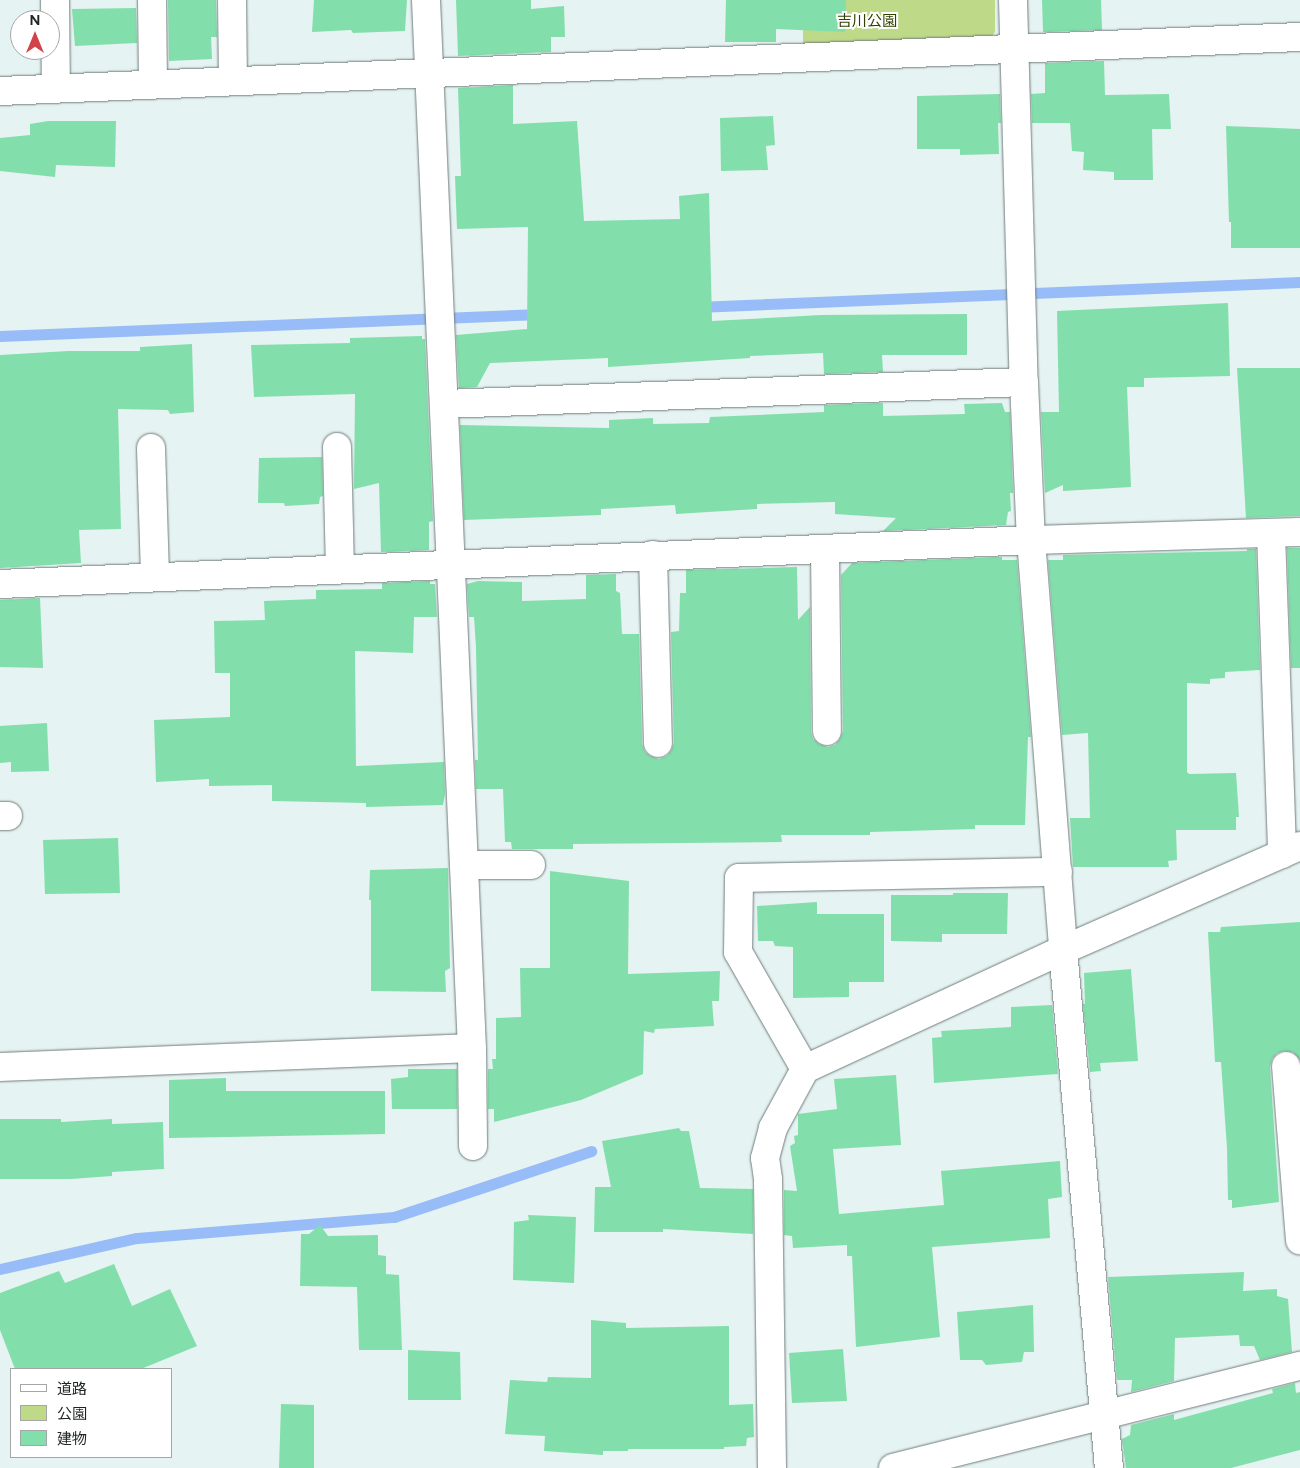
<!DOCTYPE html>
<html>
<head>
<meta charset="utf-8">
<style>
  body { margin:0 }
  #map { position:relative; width:1300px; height:1468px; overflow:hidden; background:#e5f3f2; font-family:Figtree,"Noto Sans JP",sans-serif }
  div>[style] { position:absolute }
  .green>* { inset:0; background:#beda89 }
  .stream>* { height:11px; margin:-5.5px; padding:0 5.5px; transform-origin:5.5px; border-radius:5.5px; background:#98bcf7 }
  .building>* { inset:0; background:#82dfab }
  .roads { filter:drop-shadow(0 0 1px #707c7b) drop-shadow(0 0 1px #707c7b) }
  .minor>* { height:28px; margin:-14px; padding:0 14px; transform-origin:14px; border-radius:14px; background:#fff }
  span { translate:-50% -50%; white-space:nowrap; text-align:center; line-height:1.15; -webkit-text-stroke:4px #fff; paint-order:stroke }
  .park-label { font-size:15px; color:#304100 }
  .legend { position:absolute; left:10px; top:1368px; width:162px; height:90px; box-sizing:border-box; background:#fff; border:1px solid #a5a7a7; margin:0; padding:6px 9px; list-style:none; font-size:15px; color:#1f2424 }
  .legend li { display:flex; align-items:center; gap:10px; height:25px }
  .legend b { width:25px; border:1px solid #a5a7a7 }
  .north { position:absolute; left:10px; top:10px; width:50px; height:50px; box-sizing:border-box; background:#fff; border:1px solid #a5a7a7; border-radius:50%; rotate:0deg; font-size:14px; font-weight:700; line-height:20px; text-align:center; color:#1f2424 }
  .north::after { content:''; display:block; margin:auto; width:18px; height:22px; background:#d24349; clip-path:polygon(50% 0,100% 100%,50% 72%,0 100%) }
</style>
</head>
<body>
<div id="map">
  <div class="green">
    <div style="clip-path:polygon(803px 0,995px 0,995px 32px,988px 41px,803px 45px)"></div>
  </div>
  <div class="stream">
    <div style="left:697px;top:307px;width:604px;rotate:-2.37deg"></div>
    <div style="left:0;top:336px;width:541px;rotate:-2.33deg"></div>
    <div style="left:0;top:1269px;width:140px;rotate:-12.8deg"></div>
    <div style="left:137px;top:1238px;width:258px;rotate:-4.7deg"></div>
    <div style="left:394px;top:1217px;width:208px;rotate:-18.5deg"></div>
  </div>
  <div class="building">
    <div style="clip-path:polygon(168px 0,216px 0,217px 37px,211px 37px,212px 59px,169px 61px)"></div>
    <div style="clip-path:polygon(314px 0,407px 0,405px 31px,353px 33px,351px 30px,312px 32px)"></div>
    <div style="clip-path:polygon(456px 0,531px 0,531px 9px,564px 6px,565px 37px,551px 37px,551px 52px,458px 56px)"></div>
    <div style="clip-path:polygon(726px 0,846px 0,845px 32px,776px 29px,776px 42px,725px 42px)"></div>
    <div style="clip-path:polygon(1042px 0,1101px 0,1102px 30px,1043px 32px)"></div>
    <div style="clip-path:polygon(136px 8px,137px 43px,75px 46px,72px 9px)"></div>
    <div style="clip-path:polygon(1104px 61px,1105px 95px,1169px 94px,1171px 129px,1152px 129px,1153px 180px,1114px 180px,1114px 172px,1083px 170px,1084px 152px,1072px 151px,1070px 123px,1032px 123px,1031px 94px,1045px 93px,1045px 63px)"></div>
    <div style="clip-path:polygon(513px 85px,513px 124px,577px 121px,584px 221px,680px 219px,679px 196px,709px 193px,712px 321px,821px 315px,967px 314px,967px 355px,882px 355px,883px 372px,824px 374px,823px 353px,750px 356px,750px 358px,608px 367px,608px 358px,490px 363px,477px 387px,459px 388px,456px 335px,527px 329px,528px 227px,457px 229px,455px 176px,461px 176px,458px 88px)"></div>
    <div style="clip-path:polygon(1000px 94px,1001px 123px,998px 123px,999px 154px,960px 155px,960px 149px,917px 149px,917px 96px)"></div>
    <div style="clip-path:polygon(773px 116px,775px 145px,766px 146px,768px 170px,721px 171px,720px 118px)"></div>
    <div style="clip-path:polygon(48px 121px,116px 121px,115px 167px,56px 165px,55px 177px,0 171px,0 138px,30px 135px,30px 124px)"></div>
    <div style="clip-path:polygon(1226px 126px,1300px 129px,1300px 248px,1231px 248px,1231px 222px,1229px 222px)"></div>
    <div style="clip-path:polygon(1228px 303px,1230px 376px,1144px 378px,1144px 387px,1127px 387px,1131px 487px,1063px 491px,1063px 485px,1045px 493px,1041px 412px,1059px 412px,1057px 311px)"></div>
    <div style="clip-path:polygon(422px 336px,422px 339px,425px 339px,433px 521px,429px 522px,429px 550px,381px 552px,379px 483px,354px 489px,355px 394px,254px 397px,251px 345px,350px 343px,350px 338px)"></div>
    <div style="clip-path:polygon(192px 344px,194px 412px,170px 414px,168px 410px,118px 409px,121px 529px,79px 530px,81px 563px,0 568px,0 355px,68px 351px,140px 351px,140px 347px)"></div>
    <div style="clip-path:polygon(1237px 368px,1300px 368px,1300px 516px,1246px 518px)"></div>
    <div style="clip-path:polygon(883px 403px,883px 416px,965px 414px,964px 404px,1002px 403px,1005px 412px,1010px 412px,1013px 493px,1010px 493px,1011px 511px,1008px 512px,1006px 525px,883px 531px,896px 518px,835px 514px,835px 502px,757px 504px,757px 509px,676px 514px,675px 505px,601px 509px,601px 515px,464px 520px,460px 425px,609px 428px,609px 420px,653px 418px,653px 424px,709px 423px,710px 417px,824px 412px,824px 405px)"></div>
    <div style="clip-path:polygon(322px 457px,323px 496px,320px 497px,319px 504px,285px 506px,284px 503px,258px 503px,259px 458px)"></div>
    <div style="clip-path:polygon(1287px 548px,1300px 548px,1300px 668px,1291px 668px)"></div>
    <div style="clip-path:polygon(1247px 549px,1256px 549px,1260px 670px,1225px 672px,1225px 678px,1210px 679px,1210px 684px,1187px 683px,1187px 772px,1189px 774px,1236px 773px,1239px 817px,1236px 817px,1236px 830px,1176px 830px,1177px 860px,1168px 861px,1169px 867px,1073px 867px,1070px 818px,1090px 818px,1088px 733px,1062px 735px,1048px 560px,1063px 560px,1063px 555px,1247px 551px)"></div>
    <div style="clip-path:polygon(1002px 557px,1002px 560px,1017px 560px,1031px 737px,1028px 737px,1025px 825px,975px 825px,975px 829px,870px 832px,870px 835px,781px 835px,782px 842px,573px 844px,573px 849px,512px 849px,511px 842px,505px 842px,503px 789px,476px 789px,475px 760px,478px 760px,476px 648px,474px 617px,469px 617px,467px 584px,478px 581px,522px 582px,522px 601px,586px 599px,586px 575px,616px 574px,616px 591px,620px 593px,622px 634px,639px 634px,642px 744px,645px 752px,650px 756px,659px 759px,667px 756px,671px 751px,674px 743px,671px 632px,679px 631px,680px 593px,686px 593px,686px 570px,797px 567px,798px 620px,810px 607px,811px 732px,813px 739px,819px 744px,828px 747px,835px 745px,840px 739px,843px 731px,841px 575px,852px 563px)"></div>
    <div style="clip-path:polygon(430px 581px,430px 584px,435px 584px,437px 617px,414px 617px,413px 653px,355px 651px,356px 766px,444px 762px,445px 794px,443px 805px,366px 807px,366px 803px,272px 801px,272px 785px,209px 786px,209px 779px,156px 782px,154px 720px,230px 717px,230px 673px,215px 673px,214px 621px,265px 620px,264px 601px,316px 599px,316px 590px,382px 589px,382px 583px)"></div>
    <div style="clip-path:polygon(40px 598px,43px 668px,0 667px,0 600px)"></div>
    <div style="clip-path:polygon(47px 723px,49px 771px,11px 772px,11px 762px,0 763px,0 726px)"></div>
    <div style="clip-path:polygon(118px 838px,120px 893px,45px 894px,43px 840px)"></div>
    <div style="clip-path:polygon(448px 868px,450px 968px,445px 971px,446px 992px,371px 991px,371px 900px,369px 900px,370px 870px)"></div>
    <div style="clip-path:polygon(550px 871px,629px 881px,628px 974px,720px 971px,719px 1001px,712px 1001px,714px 1026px,655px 1029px,654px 1033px,644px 1031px,643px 1074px,581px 1100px,494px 1122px,494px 1109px,488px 1109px,488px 1069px,493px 1069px,492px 1059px,496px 1059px,496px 1018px,521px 1017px,520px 968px,550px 968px)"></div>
    <div style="clip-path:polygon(953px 893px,1008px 893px,1007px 934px,942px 934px,942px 942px,891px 941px,891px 895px,953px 895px)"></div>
    <div style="clip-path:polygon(817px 902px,817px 914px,884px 914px,884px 982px,849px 982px,849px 997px,793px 998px,793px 947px,775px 946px,773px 941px,758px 941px,757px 906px)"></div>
    <div style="clip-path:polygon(1300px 922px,1300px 1060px,1293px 1052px,1284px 1051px,1277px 1053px,1272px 1059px,1270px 1067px,1279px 1202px,1232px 1208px,1232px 1200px,1228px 1200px,1227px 1148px,1221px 1062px,1215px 1062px,1208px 932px,1220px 932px,1221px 927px)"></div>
    <div style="clip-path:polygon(1131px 969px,1138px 1061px,1100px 1063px,1101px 1071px,1090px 1072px,1083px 1004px,1085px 1004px,1084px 973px)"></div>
    <div style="clip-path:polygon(1052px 1005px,1058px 1074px,934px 1083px,932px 1038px,942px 1037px,941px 1031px,1011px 1027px,1011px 1007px)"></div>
    <div style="clip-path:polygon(408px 1069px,457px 1069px,457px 1109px,392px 1109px,391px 1079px,408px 1077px)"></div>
    <div style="clip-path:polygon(896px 1075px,901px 1145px,833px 1149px,839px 1214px,944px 1205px,941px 1171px,1060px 1161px,1062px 1197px,1048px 1199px,1050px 1238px,932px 1247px,940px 1337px,856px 1347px,852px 1256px,847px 1256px,847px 1245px,793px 1248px,792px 1236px,784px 1235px,784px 1190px,797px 1191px,790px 1146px,795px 1143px,794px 1136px,798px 1135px,798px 1114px,837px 1109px,834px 1079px)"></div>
    <div style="clip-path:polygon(226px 1078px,226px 1091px,385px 1091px,385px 1134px,169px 1138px,169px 1080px)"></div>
    <div style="clip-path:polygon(0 1119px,61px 1119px,61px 1122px,112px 1119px,112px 1124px,163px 1122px,164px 1169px,112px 1172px,112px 1176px,71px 1179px,0 1179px)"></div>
    <div style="clip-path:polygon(679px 1128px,681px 1131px,689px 1131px,700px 1188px,753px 1189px,753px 1234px,663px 1229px,663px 1232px,594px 1232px,595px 1187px,611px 1187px,602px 1141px)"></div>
    <div style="clip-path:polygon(528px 1215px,576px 1217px,574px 1283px,513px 1280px,514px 1222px,529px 1220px)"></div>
    <div style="clip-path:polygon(320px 1225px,328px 1236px,378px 1235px,378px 1255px,386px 1256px,386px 1274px,399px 1275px,402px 1350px,359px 1350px,357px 1287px,300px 1286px,301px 1234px,309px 1234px)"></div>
    <div style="clip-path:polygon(114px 1264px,132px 1306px,170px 1289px,197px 1346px,141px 1369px,15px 1369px,0 1330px,0 1293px,59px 1271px,65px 1283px)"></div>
    <div style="clip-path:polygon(1244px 1272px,1243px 1291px,1277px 1289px,1277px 1296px,1288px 1299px,1292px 1352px,1260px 1360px,1254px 1346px,1240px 1346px,1239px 1335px,1175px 1338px,1174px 1381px,1131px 1392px,1132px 1380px,1117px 1380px,1108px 1277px)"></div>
    <div style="clip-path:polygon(1033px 1305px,1034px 1352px,1024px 1352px,1022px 1362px,986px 1365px,982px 1360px,960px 1360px,957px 1312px)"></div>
    <div style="clip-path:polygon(591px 1320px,626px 1323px,626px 1328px,729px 1326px,729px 1405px,753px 1404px,754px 1437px,747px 1438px,746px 1446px,724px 1447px,724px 1449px,628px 1449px,628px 1451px,603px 1451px,603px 1455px,544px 1451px,545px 1436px,505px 1434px,510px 1380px,547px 1382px,548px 1377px,591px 1378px)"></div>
    <div style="clip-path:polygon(843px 1349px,847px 1401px,792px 1403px,789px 1353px)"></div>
    <div style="clip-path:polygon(408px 1350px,460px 1352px,461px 1400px,408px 1400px)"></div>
    <div style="clip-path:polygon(1295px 1383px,1296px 1393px,1300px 1392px,1300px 1450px,1231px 1468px,1126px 1468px,1122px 1439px,1130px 1435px,1131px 1425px,1174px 1414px,1174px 1420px,1273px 1393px,1272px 1389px)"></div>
    <div style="clip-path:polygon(281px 1404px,314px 1405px,314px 1468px,279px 1468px)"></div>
  </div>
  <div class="roads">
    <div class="minor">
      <div style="left:55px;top:0;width:89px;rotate:89.4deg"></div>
      <div style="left:152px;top:0;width:84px;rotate:89.3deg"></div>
      <div style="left:232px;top:0;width:81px;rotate:89.3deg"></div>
      <div style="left:426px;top:0;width:1049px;rotate:87.49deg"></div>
      <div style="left:472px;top:1048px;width:98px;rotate:89.4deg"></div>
      <div style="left:1013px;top:0;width:382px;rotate:88.4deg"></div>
      <div style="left:1024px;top:382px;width:158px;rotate:87.5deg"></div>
      <div style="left:1031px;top:540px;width:411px;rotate:85.5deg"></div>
      <div style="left:1063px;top:950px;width:520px;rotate:84.93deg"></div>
      <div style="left:0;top:91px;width:1301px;rotate:-2.38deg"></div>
      <div style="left:445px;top:404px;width:579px;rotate:-2.18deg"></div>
      <div style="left:337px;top:447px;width:122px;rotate:88.6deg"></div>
      <div style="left:151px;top:448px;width:129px;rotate:88.2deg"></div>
      <div style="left:1271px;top:534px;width:320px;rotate:88deg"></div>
      <div style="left:825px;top:549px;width:182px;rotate:89.4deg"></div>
      <div style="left:653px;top:555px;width:188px;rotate:88.5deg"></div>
      <div style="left:0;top:584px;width:1032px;rotate:-2.44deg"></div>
      <div style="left:1031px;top:540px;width:269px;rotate:-1.7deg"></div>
      <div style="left:0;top:816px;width:8px"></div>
      <div style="left:465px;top:865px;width:66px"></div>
      <div style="left:1286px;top:1066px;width:175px;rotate:85.4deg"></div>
      <div style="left:0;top:1067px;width:472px;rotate:-2.3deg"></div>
      <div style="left:805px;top:1069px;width:135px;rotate:-119.8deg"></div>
      <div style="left:738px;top:952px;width:74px;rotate:-89.2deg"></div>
      <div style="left:739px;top:878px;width:319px;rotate:-1.1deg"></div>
      <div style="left:772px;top:1468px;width:289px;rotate:-90.8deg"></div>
      <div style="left:768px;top:1179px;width:21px;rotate:-98deg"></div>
      <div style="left:765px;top:1158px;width:31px;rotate:-75deg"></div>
      <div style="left:773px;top:1128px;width:67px;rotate:-61.5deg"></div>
      <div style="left:805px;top:1069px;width:284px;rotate:-24.8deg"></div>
      <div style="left:1063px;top:950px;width:259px;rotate:-23.7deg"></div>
      <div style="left:893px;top:1468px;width:420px;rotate:-14.1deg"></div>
    </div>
  </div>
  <div class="park-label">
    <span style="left:867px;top:22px">吉川公園</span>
  </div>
  <ul class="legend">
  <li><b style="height:6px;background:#fff"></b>道路</li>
  <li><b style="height:14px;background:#beda89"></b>公園</li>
  <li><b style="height:14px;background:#82dfab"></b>建物</li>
  </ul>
  <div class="north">N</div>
</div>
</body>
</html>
